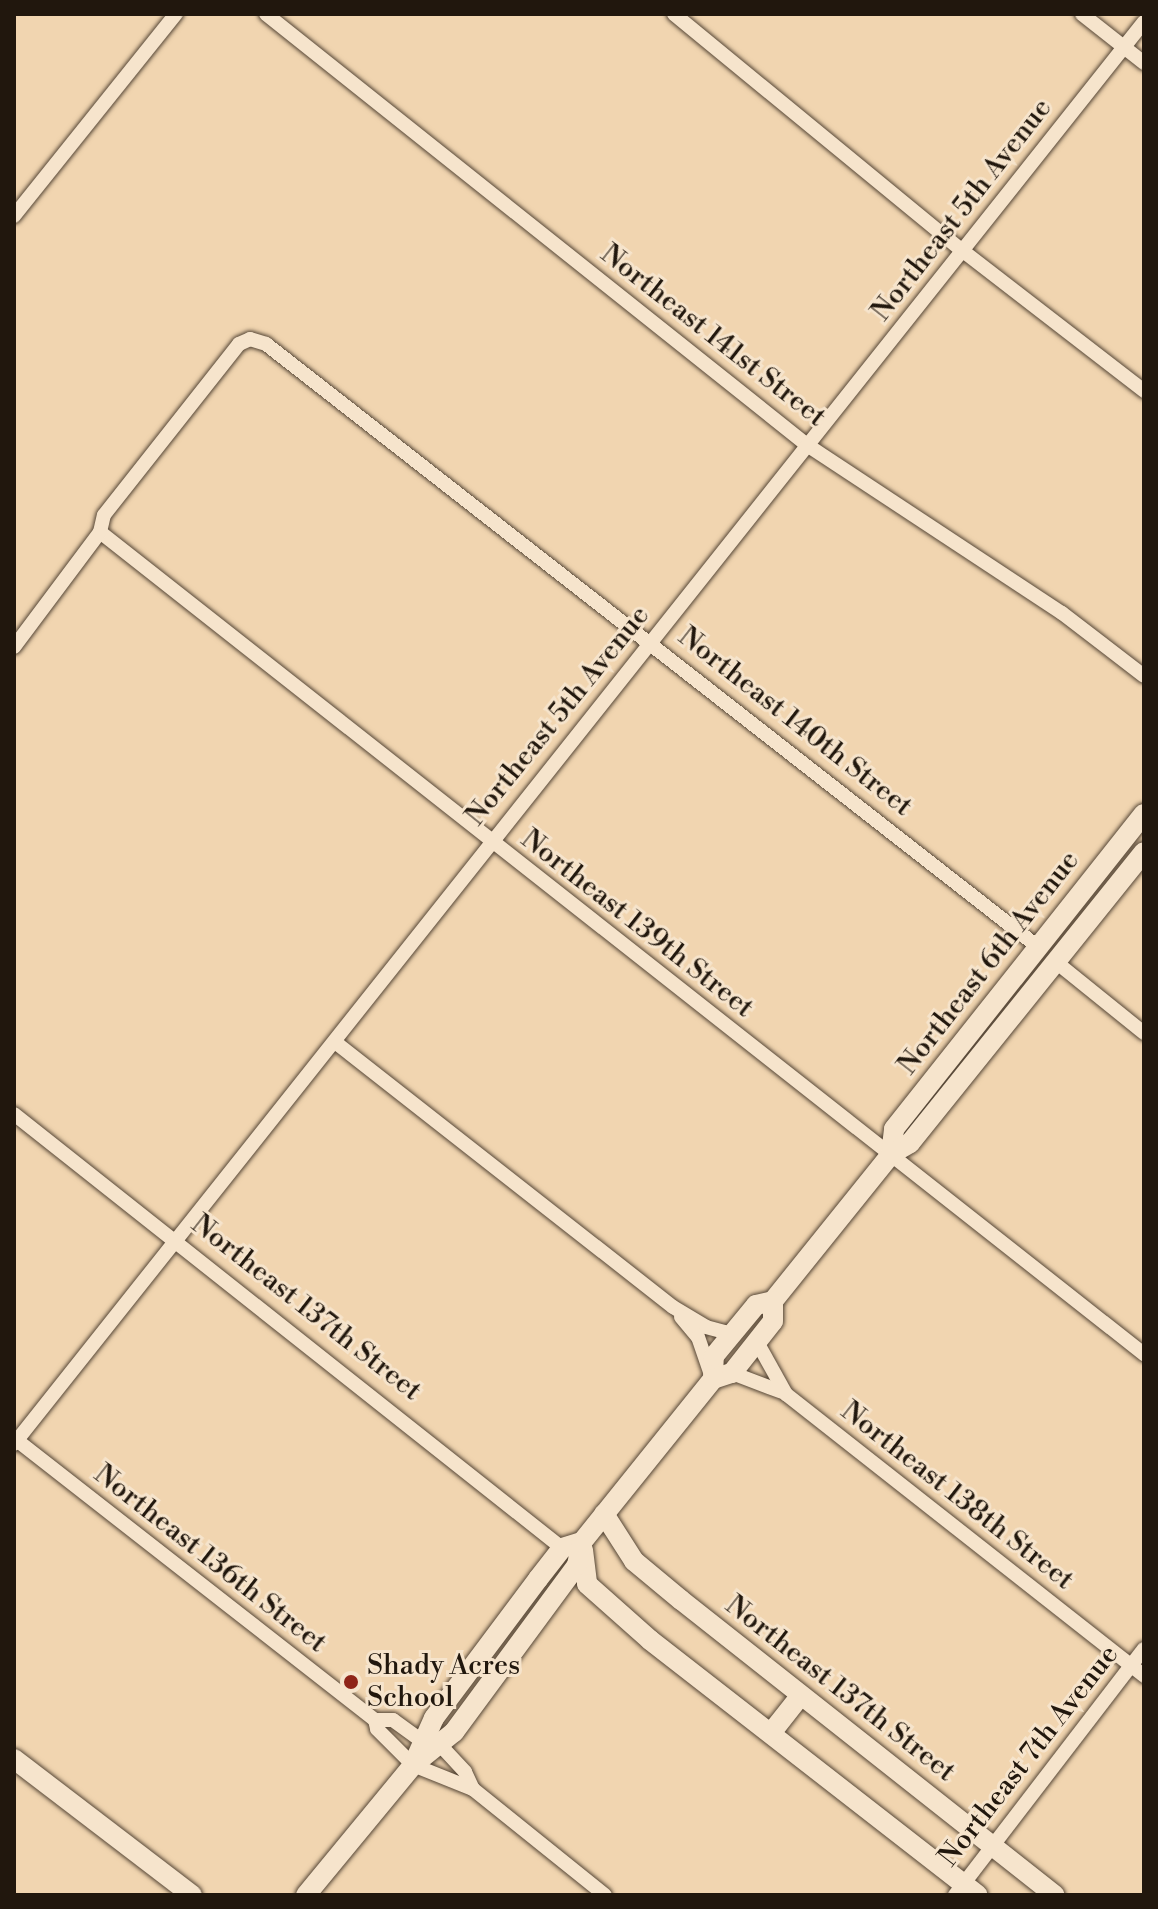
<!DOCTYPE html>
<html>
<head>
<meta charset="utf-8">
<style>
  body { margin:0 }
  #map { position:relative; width:1158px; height:1909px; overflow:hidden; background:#f1d5b0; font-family:"Libre Bodoni",serif }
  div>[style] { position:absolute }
  .roads { filter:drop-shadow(0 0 2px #554636) drop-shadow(0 0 2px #554636) }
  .street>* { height:14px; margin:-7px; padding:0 7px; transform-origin:7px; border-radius:7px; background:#f6e4cc }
  .secondary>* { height:20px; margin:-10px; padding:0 10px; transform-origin:10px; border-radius:10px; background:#f6e4cc }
  .dots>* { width:22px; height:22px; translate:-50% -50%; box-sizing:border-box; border:4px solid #f6e4cc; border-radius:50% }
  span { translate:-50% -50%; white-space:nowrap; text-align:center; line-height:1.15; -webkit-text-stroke:6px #f6e4cc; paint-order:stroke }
  .street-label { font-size:28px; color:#21170d }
  .poi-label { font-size:28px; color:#21170d }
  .left { translate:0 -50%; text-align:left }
  .frame { position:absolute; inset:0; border:16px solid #21170d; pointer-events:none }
</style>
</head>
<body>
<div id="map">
  <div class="roads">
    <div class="street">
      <div style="left:266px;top:14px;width:692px;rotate:38.54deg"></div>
      <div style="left:807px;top:445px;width:305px;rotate:33.4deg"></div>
      <div style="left:1062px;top:613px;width:103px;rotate:37.5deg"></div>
      <div style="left:674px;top:14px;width:374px;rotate:39.4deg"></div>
      <div style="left:963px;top:251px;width:229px;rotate:37.7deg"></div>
      <div style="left:1082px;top:14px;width:79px;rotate:38.3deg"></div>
      <div style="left:14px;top:216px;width:259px;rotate:-51.3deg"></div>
      <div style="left:100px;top:532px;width:1329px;rotate:38.22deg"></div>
      <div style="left:14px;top:647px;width:144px;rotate:-53.2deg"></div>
      <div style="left:100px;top:532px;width:17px;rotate:-77deg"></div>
      <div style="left:104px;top:515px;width:218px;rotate:-51.7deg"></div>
      <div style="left:239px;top:344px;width:12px;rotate:-24deg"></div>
      <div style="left:250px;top:339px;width:17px;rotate:17deg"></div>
      <div style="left:266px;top:344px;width:980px;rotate:37.99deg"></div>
      <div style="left:1056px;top:962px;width:113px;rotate:38.9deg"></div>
      <div style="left:335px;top:1042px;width:429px;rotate:38.1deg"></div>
      <div style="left:673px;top:1307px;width:39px;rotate:31deg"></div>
      <div style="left:706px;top:1327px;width:27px;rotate:15deg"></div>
      <div style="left:14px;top:1114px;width:699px;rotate:38.38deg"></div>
      <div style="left:681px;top:1317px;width:26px;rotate:50deg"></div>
      <div style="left:698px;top:1337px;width:37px;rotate:71deg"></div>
      <div style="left:757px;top:1342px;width:60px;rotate:60.9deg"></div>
      <div style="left:786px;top:1394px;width:456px;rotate:38.2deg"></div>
      <div style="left:732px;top:1373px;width:53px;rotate:20.8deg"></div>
      <div style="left:14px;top:1438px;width:458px;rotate:38deg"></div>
      <div style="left:375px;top:1720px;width:9px;rotate:77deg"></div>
      <div style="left:377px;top:1729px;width:51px;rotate:45deg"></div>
      <div style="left:413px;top:1765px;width:65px;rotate:21.8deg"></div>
      <div style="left:473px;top:1789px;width:169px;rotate:38.8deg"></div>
      <div style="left:14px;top:1444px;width:1816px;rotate:-51.53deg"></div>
      <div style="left:375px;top:1720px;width:18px"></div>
      <div style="left:393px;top:1720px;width:34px;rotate:36deg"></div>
      <div style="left:442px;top:1747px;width:34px;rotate:47deg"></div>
      <div style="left:465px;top:1772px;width:19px;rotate:65deg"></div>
      <div style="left:955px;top:1895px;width:310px;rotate:-52.5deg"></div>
    </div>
    <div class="secondary">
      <div style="left:891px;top:1154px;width:25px;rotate:-83deg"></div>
      <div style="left:894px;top:1129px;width:402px;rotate:-51.6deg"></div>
      <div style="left:713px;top:1379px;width:23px;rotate:-88deg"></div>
      <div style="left:714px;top:1356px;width:66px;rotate:-50.5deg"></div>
      <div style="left:756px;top:1305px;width:17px;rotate:-13deg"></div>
      <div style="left:773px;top:1301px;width:189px;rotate:-51.2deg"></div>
      <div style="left:891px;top:1154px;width:22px;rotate:-30deg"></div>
      <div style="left:910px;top:1143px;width:373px;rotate:-51.2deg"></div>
      <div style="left:604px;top:1514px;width:56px;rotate:57.4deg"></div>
      <div style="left:634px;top:1561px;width:61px;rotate:39.7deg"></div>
      <div style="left:681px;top:1600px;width:476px;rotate:38.3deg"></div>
      <div style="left:583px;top:1550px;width:34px;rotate:83deg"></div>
      <div style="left:587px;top:1584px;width:84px;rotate:41.6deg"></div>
      <div style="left:650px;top:1640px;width:415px;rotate:37.9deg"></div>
      <div style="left:771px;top:1733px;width:48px;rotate:-51.7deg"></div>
      <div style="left:14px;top:1759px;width:224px;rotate:37.4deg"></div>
      <div style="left:413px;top:1765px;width:51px;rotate:-65.9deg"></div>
      <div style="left:434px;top:1718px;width:174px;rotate:-53.2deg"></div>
      <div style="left:538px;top:1579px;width:39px;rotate:-52deg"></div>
      <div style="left:562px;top:1548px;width:21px;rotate:-17deg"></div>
      <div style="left:306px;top:1895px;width:168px;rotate:-50.5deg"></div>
      <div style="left:413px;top:1765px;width:53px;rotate:-38.8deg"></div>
      <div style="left:454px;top:1732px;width:207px;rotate:-53.6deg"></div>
      <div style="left:577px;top:1565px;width:24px;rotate:-78deg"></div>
      <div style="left:582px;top:1542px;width:209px;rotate:-51.2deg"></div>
      <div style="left:713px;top:1379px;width:20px;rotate:-18deg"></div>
      <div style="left:732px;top:1373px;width:66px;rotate:-51.7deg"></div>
      <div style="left:773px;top:1321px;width:20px;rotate:-90deg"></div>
    </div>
  </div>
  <div class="dots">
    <div style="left:351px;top:1682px;background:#8f2418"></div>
  </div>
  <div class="street-label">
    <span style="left:962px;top:210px;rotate:-52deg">Northeast 5th Avenue</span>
    <span style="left:713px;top:336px;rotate:38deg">Northeast 141st Street</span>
    <span style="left:558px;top:716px;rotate:-51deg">Northeast 5th Avenue</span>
    <span style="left:795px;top:722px;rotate:38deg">Northeast 140th Street</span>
    <span style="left:637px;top:924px;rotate:38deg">Northeast 139th Street</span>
    <span style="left:989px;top:963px;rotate:-52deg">Northeast 6th Avenue</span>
    <span style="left:306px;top:1308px;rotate:38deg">Northeast 137th Street</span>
    <span style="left:957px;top:1496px;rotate:38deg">Northeast 138th Street</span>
    <span style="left:210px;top:1559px;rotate:38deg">Northeast 136th Street</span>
    <span style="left:840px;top:1689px;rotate:38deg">Northeast 137th Street</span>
    <span style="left:1029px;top:1756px;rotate:-52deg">Northeast 7th Avenue</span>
  </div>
  <div class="poi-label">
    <span class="left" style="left:367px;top:1682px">Shady Acres<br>School</span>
  </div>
  <div class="frame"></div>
</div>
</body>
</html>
